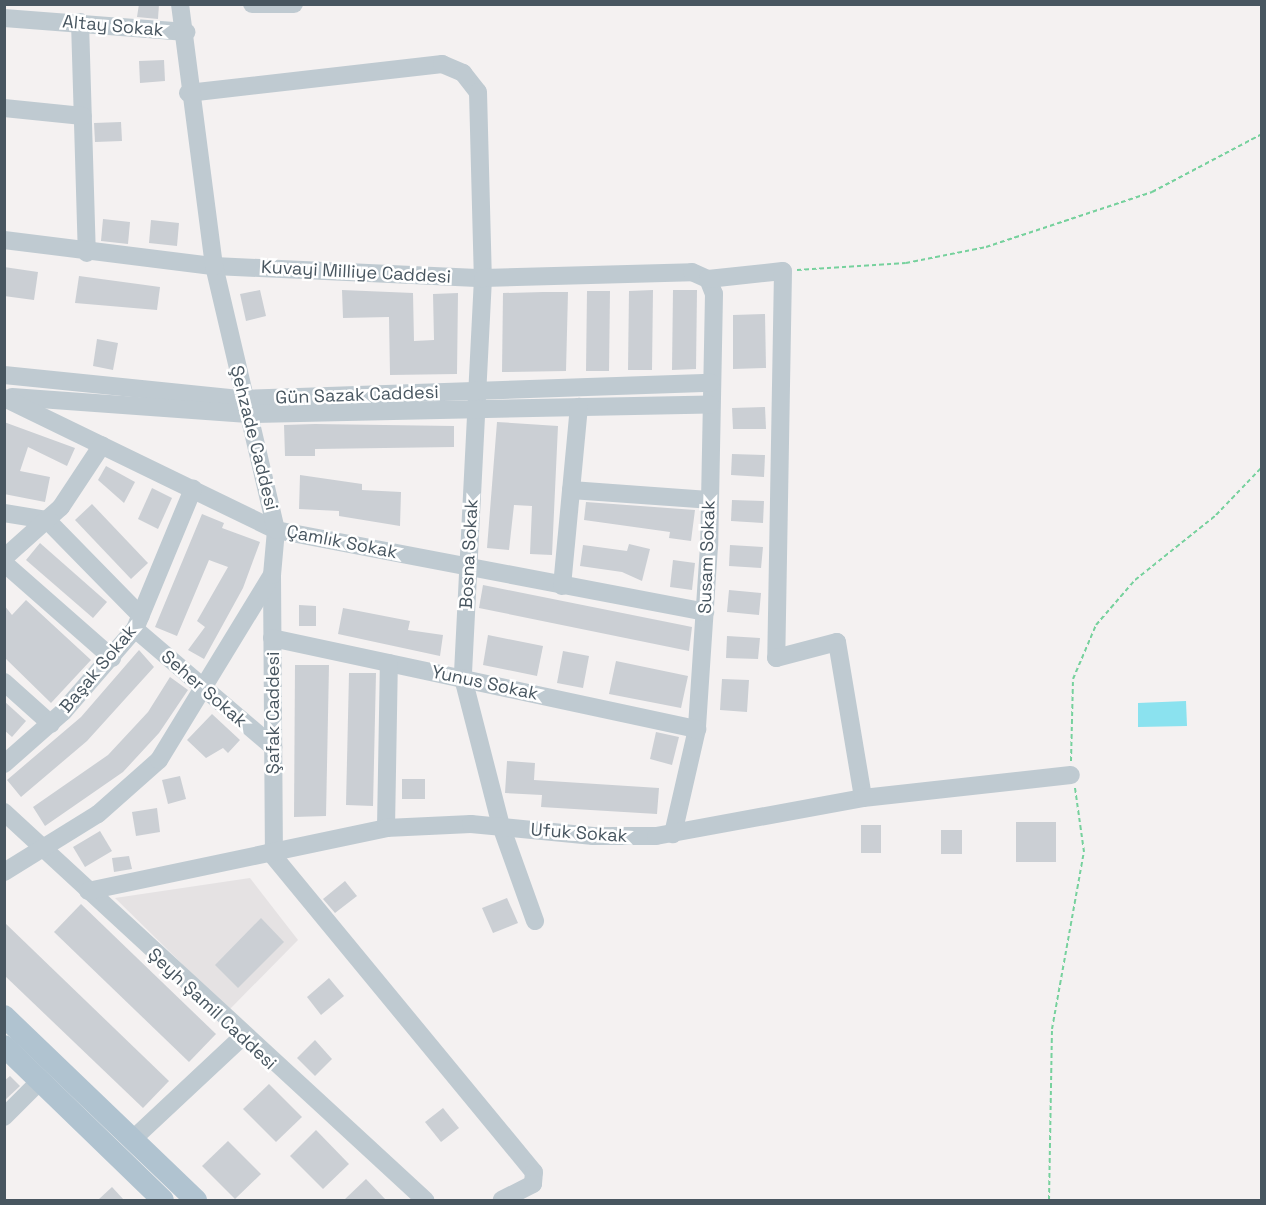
<!DOCTYPE html>
<html>
<head>
<meta charset="utf-8">
<style>
  body { margin:0 }
  #map { position:relative; width:1266px; height:1205px; overflow:hidden; background:#f4f1f1; font-family:"Space Grotesk",sans-serif }
  div>[style] { position:absolute }
  .education>* { inset:0; background:#e5e2e3 }
  .water>* { inset:0; background:#8be2ef }
  .building>* { inset:0; background:#cbcfd4 }
  .path>* { height:2px; margin-top:-1px; transform-origin:0; background:repeating-linear-gradient(90deg,#76d19d 0 4.5px,transparent 0 7.5px) }
  .minor>* { height:18px; margin:-9px; padding:0 9px; transform-origin:9px; border-radius:9px; background:#bfcad1 }
  .major>* { height:22px; margin:-11px; padding:0 11px; transform-origin:11px; border-radius:11px; background:#b0c3d0 }
  span { translate:-50% -50%; white-space:nowrap; text-align:center; line-height:1.15; -webkit-text-stroke:5px #fff; paint-order:stroke }
  .street-label { font-size:18px; color:#485660 }
  .frame { position:absolute; inset:0; border:6px solid #485660; pointer-events:none }
</style>
</head>
<body>
<div id="map">
  <div class="education">
    <div style="clip-path:polygon(250px 878px,298px 940px,229px 1010px,115px 898px)"></div>
  </div>
  <div class="water">
    <div style="clip-path:polygon(1186px 701px,1187px 726px,1138px 727px,1138px 703px)"></div>
  </div>
  <div class="building">
    <div style="clip-path:polygon(139px 4px,159px 4px,158px 19px,137px 17px)"></div>
    <div style="clip-path:polygon(164px 60px,165px 81px,140px 83px,139px 61px)"></div>
    <div style="clip-path:polygon(121px 122px,122px 141px,95px 142px,94px 123px)"></div>
    <div style="clip-path:polygon(103px 219px,130px 222px,128px 244px,101px 241px)"></div>
    <div style="clip-path:polygon(151px 220px,179px 223px,177px 246px,149px 243px)"></div>
    <div style="clip-path:polygon(4px 267px,38px 272px,34px 300px,4px 296px)"></div>
    <div style="clip-path:polygon(79px 276px,160px 287px,157px 310px,75px 303px)"></div>
    <div style="clip-path:polygon(260px 290px,266px 316px,246px 321px,240px 294px)"></div>
    <div style="clip-path:polygon(342px 290px,413px 293px,414px 341px,434px 340px,433px 294px,458px 293px,457px 374px,390px 375px,389px 317px,343px 318px)"></div>
    <div style="clip-path:polygon(653px 290px,652px 370px,628px 370px,629px 291px)"></div>
    <div style="clip-path:polygon(673px 290px,697px 290px,696px 369px,672px 370px)"></div>
    <div style="clip-path:polygon(587px 291px,610px 291px,609px 371px,586px 371px)"></div>
    <div style="clip-path:polygon(543px 292px,568px 292px,566px 371px,502px 372px,503px 293px)"></div>
    <div style="clip-path:polygon(765px 314px,766px 368px,733px 369px,733px 315px)"></div>
    <div style="clip-path:polygon(97px 339px,118px 343px,113px 370px,93px 366px)"></div>
    <div style="clip-path:polygon(765px 407px,766px 429px,733px 429px,732px 408px)"></div>
    <div style="clip-path:polygon(4px 422px,75px 448px,67px 466px,28px 447px,20px 471px,50px 477px,45px 502px,4px 494px)"></div>
    <div style="clip-path:polygon(497px 422px,558px 426px,552px 555px,530px 554px,532px 506px,514px 505px,509px 550px,487px 548px)"></div>
    <div style="clip-path:polygon(315px 424px,454px 426px,454px 447px,315px 449px,315px 456px,285px 456px,284px 425px)"></div>
    <div style="clip-path:polygon(732px 454px,765px 455px,764px 477px,731px 475px)"></div>
    <div style="clip-path:polygon(106px 466px,135px 482px,124px 503px,98px 480px)"></div>
    <div style="clip-path:polygon(300px 475px,362px 484px,362px 490px,401px 492px,400px 526px,339px 516px,339px 511px,299px 509px)"></div>
    <div style="clip-path:polygon(152px 488px,172px 498px,158px 529px,138px 519px)"></div>
    <div style="clip-path:polygon(732px 500px,764px 501px,763px 523px,731px 521px)"></div>
    <div style="clip-path:polygon(586px 502px,695px 510px,691px 541px,669px 538px,670px 532px,584px 520px)"></div>
    <div style="clip-path:polygon(92px 504px,148px 563px,131px 579px,75px 520px)"></div>
    <div style="clip-path:polygon(202px 514px,224px 523px,222px 528px,260px 542px,243px 588px,204px 659px,188px 650px,205px 627px,197px 621px,228px 567px,209px 560px,177px 636px,155px 627px)"></div>
    <div style="clip-path:polygon(40px 543px,107px 602px,93px 618px,26px 560px)"></div>
    <div style="clip-path:polygon(629px 544px,650px 549px,642px 581px,622px 572px,580px 566px,583px 545px,627px 551px)"></div>
    <div style="clip-path:polygon(730px 545px,763px 547px,761px 568px,729px 566px)"></div>
    <div style="clip-path:polygon(673px 560px,695px 563px,692px 590px,670px 587px)"></div>
    <div style="clip-path:polygon(483px 585px,692px 627px,689px 651px,479px 608px)"></div>
    <div style="clip-path:polygon(729px 590px,761px 593px,759px 615px,727px 612px)"></div>
    <div style="clip-path:polygon(26px 600px,91px 660px,51px 703px,4px 657px,4px 605px,12px 615px)"></div>
    <div style="clip-path:polygon(299px 605px,316px 606px,316px 626px,299px 626px)"></div>
    <div style="clip-path:polygon(343px 608px,410px 621px,408px 630px,443px 635px,440px 656px,338px 634px)"></div>
    <div style="clip-path:polygon(488px 635px,543px 646px,537px 676px,483px 665px)"></div>
    <div style="clip-path:polygon(727px 636px,760px 638px,758px 659px,726px 658px)"></div>
    <div style="clip-path:polygon(139px 650px,154px 667px,87px 741px,21px 797px,7px 780px,81px 717px)"></div>
    <div style="clip-path:polygon(563px 651px,589px 656px,583px 688px,557px 683px)"></div>
    <div style="clip-path:polygon(616px 661px,688px 676px,681px 708px,609px 694px)"></div>
    <div style="clip-path:polygon(295px 665px,329px 665px,326px 816px,294px 817px)"></div>
    <div style="clip-path:polygon(349px 673px,376px 673px,373px 806px,346px 805px)"></div>
    <div style="clip-path:polygon(170px 677px,188px 690px,159px 733px,123px 772px,45px 826px,33px 807px,108px 755px,148px 712px)"></div>
    <div style="clip-path:polygon(722px 679px,749px 680px,747px 712px,720px 710px)"></div>
    <div style="clip-path:polygon(4px 701px,26px 721px,12px 737px,4px 730px)"></div>
    <div style="clip-path:polygon(212px 714px,240px 740px,228px 753px,223px 748px,206px 758px,187px 740px)"></div>
    <div style="clip-path:polygon(656px 732px,679px 737px,672px 765px,650px 759px)"></div>
    <div style="clip-path:polygon(507px 761px,535px 763px,534px 780px,659px 788px,657px 814px,541px 807px,542px 795px,505px 793px)"></div>
    <div style="clip-path:polygon(180px 776px,186px 799px,168px 804px,162px 780px)"></div>
    <div style="clip-path:polygon(402px 779px,425px 779px,425px 799px,402px 799px)"></div>
    <div style="clip-path:polygon(157px 808px,160px 832px,136px 836px,132px 812px)"></div>
    <div style="clip-path:polygon(1016px 822px,1056px 822px,1056px 862px,1016px 862px)"></div>
    <div style="clip-path:polygon(861px 825px,881px 825px,881px 853px,861px 853px)"></div>
    <div style="clip-path:polygon(941px 830px,962px 830px,962px 854px,941px 854px)"></div>
    <div style="clip-path:polygon(100px 831px,112px 851px,85px 867px,73px 847px)"></div>
    <div style="clip-path:polygon(129px 856px,132px 869px,114px 872px,112px 858px)"></div>
    <div style="clip-path:polygon(345px 881px,357px 896px,335px 913px,323px 899px)"></div>
    <div style="clip-path:polygon(507px 898px,518px 923px,493px 933px,482px 908px)"></div>
    <div style="clip-path:polygon(81px 904px,216px 1034px,189px 1062px,54px 932px)"></div>
    <div style="clip-path:polygon(261px 918px,284px 942px,238px 988px,215px 965px)"></div>
    <div style="clip-path:polygon(4px 922px,169px 1081px,143px 1108px,4px 975px)"></div>
    <div style="clip-path:polygon(329px 978px,344px 996px,321px 1015px,307px 997px)"></div>
    <div style="clip-path:polygon(315px 1040px,332px 1059px,315px 1076px,297px 1058px)"></div>
    <div style="clip-path:polygon(10px 1076px,20px 1086px,4px 1101px,4px 1081px)"></div>
    <div style="clip-path:polygon(269px 1084px,302px 1117px,276px 1142px,243px 1109px)"></div>
    <div style="clip-path:polygon(443px 1108px,459px 1128px,441px 1142px,425px 1122px)"></div>
    <div style="clip-path:polygon(316px 1130px,349px 1164px,323px 1189px,290px 1156px)"></div>
    <div style="clip-path:polygon(228px 1141px,261px 1174px,235px 1199px,202px 1166px)"></div>
    <div style="clip-path:polygon(366px 1179px,386px 1200px,344px 1200px)"></div>
    <div style="clip-path:polygon(112px 1187px,124px 1200px,98px 1200px)"></div>
  </div>
  <div class="path">
    <div style="left:797px;top:270px;width:109px;rotate:-3.7deg"></div>
    <div style="left:906px;top:263px;width:82px;rotate:-11.3deg"></div>
    <div style="left:986px;top:247px;width:175px;rotate:-18.3deg"></div>
    <div style="left:1152px;top:192px;width:124px;rotate:-27.8deg"></div>
    <div style="left:1071px;top:761px;width:82px;rotate:-88.6deg"></div>
    <div style="left:1073px;top:679px;width:59px;rotate:-66.9deg"></div>
    <div style="left:1096px;top:625px;width:60px;rotate:-49.1deg"></div>
    <div style="left:1135px;top:580px;width:104px;rotate:-38.7deg"></div>
    <div style="left:1216px;top:515px;width:66px;rotate:-46.2deg"></div>
    <div style="left:1049px;top:1200px;width:171px;rotate:-89deg"></div>
    <div style="left:1052px;top:1029px;width:180px;rotate:-79.8deg"></div>
    <div style="left:1084px;top:852px;width:65px;rotate:-98deg"></div>
  </div>
  <div class="minor">
    <div style="left:252px;top:4px;width:42px"></div>
    <div style="left:4px;top:18px;width:183px;rotate:4.4deg"></div>
    <div style="left:80px;top:22px;width:231px;rotate:88.3deg"></div>
    <div style="left:188px;top:93px;width:256px;rotate:-6.5deg"></div>
    <div style="left:442px;top:64px;width:23px;rotate:23deg"></div>
    <div style="left:463px;top:73px;width:24px;rotate:52deg"></div>
    <div style="left:478px;top:92px;width:186px;rotate:88.5deg"></div>
    <div style="left:483px;top:278px;width:400px;rotate:92.9deg"></div>
    <div style="left:463px;top:678px;width:153px;rotate:75.6deg"></div>
    <div style="left:501px;top:826px;width:101px;rotate:70.3deg"></div>
    <div style="left:4px;top:108px;width:79px;rotate:5.8deg"></div>
    <div style="left:4px;top:240px;width:212px;rotate:7.1deg"></div>
    <div style="left:214px;top:266px;width:269px;rotate:2.6deg"></div>
    <div style="left:483px;top:278px;width:209px;rotate:-1.6deg"></div>
    <div style="left:692px;top:272px;width:17px;rotate:24deg"></div>
    <div style="left:708px;top:279px;width:16px;rotate:68deg"></div>
    <div style="left:714px;top:294px;width:252px;rotate:91.1deg"></div>
    <div style="left:709px;top:546px;width:183px;rotate:93.8deg"></div>
    <div style="left:697px;top:729px;width:108px;rotate:102.9deg"></div>
    <div style="left:708px;top:279px;width:75px;rotate:-6.1deg"></div>
    <div style="left:783px;top:271px;width:387px;rotate:91deg"></div>
    <div style="left:776px;top:658px;width:63px;rotate:-14.7deg"></div>
    <div style="left:837px;top:642px;width:158px;rotate:80.5deg"></div>
    <div style="left:4px;top:375px;width:239px;rotate:5.8deg"></div>
    <div style="left:242px;top:399px;width:469px;rotate:-2deg"></div>
    <div style="left:12px;top:397px;width:240px;rotate:4.1deg"></div>
    <div style="left:251px;top:414px;width:459px;rotate:-1.2deg"></div>
    <div style="left:4px;top:398px;width:302px;rotate:25.9deg"></div>
    <div style="left:276px;top:530px;width:437px;rotate:10.8deg"></div>
    <div style="left:571px;top:490px;width:138px;rotate:4.1deg"></div>
    <div style="left:4px;top:513px;width:44px;rotate:9.2deg"></div>
    <div style="left:47px;top:520px;width:134px;rotate:45.6deg"></div>
    <div style="left:4px;top:558px;width:76px;rotate:-41.8deg"></div>
    <div style="left:61px;top:507px;width:74px;rotate:-56.5deg"></div>
    <div style="left:4px;top:563px;width:144px;rotate:41.3deg"></div>
    <div style="left:272px;top:576px;width:276px;rotate:89.6deg"></div>
    <div style="left:562px;top:586px;width:180px;rotate:-84.6deg"></div>
    <div style="left:135px;top:629px;width:182px;rotate:40.5deg"></div>
    <div style="left:272px;top:638px;width:435px;rotate:12.1deg"></div>
    <div style="left:4px;top:682px;width:63px;rotate:41.8deg"></div>
    <div style="left:4px;top:764px;width:79px;rotate:-41.4deg"></div>
    <div style="left:63px;top:712px;width:110px;rotate:-49.1deg"></div>
    <div style="left:135px;top:629px;width:152px;rotate:-67.5deg"></div>
    <div style="left:4px;top:812px;width:573px;rotate:42.66deg"></div>
    <div style="left:386px;top:828px;width:165px;rotate:-89deg"></div>
    <div style="left:270px;top:852px;width:415px;rotate:50.5deg"></div>
    <div style="left:534px;top:1172px;width:12px;rotate:95deg"></div>
    <div style="left:533px;top:1184px;width:35px;rotate:153deg"></div>
    <div style="left:4px;top:872px;width:110px;rotate:-31.7deg"></div>
    <div style="left:98px;top:814px;width:81px;rotate:-41.5deg"></div>
    <div style="left:159px;top:760px;width:217px;rotate:-58.6deg"></div>
    <div style="left:272px;top:575px;width:45px;rotate:-84.9deg"></div>
    <div style="left:276px;top:530px;width:271px;rotate:-103.2deg"></div>
    <div style="left:214px;top:266px;width:264px;rotate:-97.4deg"></div>
    <div style="left:88px;top:891px;width:305px;rotate:-11.9deg"></div>
    <div style="left:386px;top:828px;width:85px;rotate:-2.7deg"></div>
    <div style="left:471px;top:824px;width:123px;rotate:5.6deg"></div>
    <div style="left:593px;top:836px;width:63px"></div>
    <div style="left:656px;top:836px;width:210px;rotate:-10.4deg"></div>
    <div style="left:863px;top:798px;width:209px;rotate:-6.3deg"></div>
    <div style="left:4px;top:1117px;width:51px;rotate:-45deg"></div>
    <div style="left:132px;top:1140px;width:151px;rotate:-43.1deg"></div>
  </div>
  <div class="major">
    <div style="left:4px;top:1016px;width:266px;rotate:43.8deg"></div>
    <div style="left:4px;top:1046px;width:221px;rotate:44.1deg"></div>
  </div>
  <div class="street-label">
    <span style="left:113px;top:26px;rotate:5deg">Altay Sokak</span>
    <span style="left:356px;top:272px;rotate:3deg">Kuvayi Milliye Caddesi</span>
    <span style="left:357px;top:395px;rotate:-2deg">Gün Sazak Caddesi</span>
    <span style="left:254px;top:438px;rotate:76deg">Şehzade Caddesi</span>
    <span style="left:342px;top:542px;rotate:11deg">Çamlık Sokak</span>
    <span style="left:469px;top:554px;rotate:-87deg">Bosna Sokak</span>
    <span style="left:707px;top:557px;rotate:-88deg">Susam Sokak</span>
    <span style="left:98px;top:669px;rotate:-50deg">Başak Sokak</span>
    <span style="left:485px;top:683px;rotate:12deg">Yunus Sokak</span>
    <span style="left:204px;top:689px;rotate:41deg">Seher Sokak</span>
    <span style="left:273px;top:713px;rotate:-90deg">Şafak Caddesi</span>
    <span style="left:579px;top:833px;rotate:4deg">Ufuk Sokak</span>
    <span style="left:212px;top:1009px;rotate:43deg">Şeyh Şamil Caddesi</span>
  </div>
  <div class="frame"></div>
</div>
</body>
</html>
